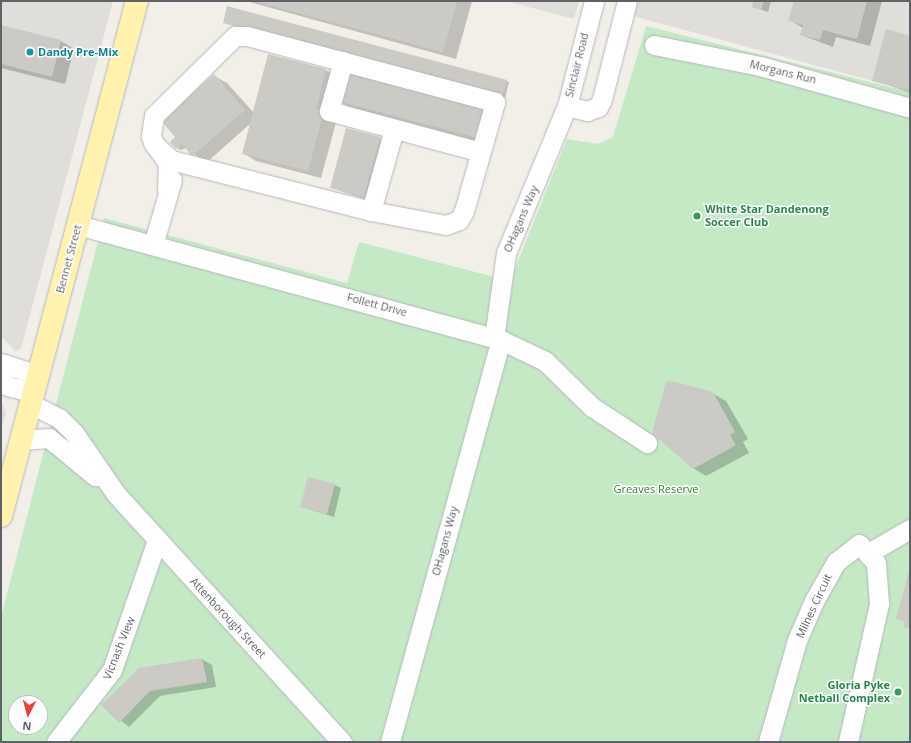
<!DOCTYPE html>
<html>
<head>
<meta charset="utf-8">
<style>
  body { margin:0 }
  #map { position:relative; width:911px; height:743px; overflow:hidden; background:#f1efe8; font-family:"Open Sans",sans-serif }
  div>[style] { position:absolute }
  .industrial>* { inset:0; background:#e0deda }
  .green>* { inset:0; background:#c5e8c5 }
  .shadow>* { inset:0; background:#0003 }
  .building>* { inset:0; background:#cccac5 }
  .roads { filter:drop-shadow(0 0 1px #b5b8bc) drop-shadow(0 0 1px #b5b8bc) }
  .minor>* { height:19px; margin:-9.5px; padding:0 9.5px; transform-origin:9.5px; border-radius:9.5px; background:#fff }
  .major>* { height:22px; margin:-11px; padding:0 11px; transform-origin:11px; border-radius:11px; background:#fff2af }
  .dots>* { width:11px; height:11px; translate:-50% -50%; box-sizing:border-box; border:2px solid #fff; border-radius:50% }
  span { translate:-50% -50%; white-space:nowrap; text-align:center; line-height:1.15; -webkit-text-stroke:3px #fff; paint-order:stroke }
  .culture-label { font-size:11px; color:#0d838f; font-weight:700 }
  .left { translate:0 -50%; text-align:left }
  .street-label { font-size:11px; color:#5f6368 }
  .leisure-label { font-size:11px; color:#27864d; font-weight:700 }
  .right { translate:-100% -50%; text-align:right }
  .park-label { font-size:11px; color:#348238 }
  .frame { position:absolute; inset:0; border:2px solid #5f6368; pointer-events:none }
  .north { position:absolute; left:8px; top:695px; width:40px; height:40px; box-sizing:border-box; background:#fff; border:1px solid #bfc1c3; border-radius:50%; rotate:186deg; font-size:11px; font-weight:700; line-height:16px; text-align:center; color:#5f6368 }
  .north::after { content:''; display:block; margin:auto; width:14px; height:18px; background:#ea4335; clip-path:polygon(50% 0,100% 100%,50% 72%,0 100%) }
</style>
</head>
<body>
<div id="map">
  <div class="industrial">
    <div style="clip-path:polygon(1px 1px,113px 1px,21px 349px,15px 351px,1px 336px)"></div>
    <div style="clip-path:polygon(506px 1px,579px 1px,574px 19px)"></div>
    <div style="clip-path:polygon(637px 1px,910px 1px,910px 91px,633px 16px)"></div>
    <div style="clip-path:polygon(1px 401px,6px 413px,1px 430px)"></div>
  </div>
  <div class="green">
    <div style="clip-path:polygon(evenodd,646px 26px,910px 92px,910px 742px,1px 742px,1px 617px,104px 218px,347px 283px,359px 242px,510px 281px,567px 139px,598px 144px,613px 137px,646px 26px,16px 703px,40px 703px,40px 727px,16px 727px,16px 703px)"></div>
  </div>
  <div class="shadow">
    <div style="clip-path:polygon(246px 1px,472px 1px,456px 59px)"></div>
    <div style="clip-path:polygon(755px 1px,771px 1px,768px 12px,753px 7px)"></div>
    <div style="clip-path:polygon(795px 1px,882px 1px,870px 46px,836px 37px,833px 47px,801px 35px,803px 28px,790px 20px)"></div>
    <div style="clip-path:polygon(224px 23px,506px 81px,509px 82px,505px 98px)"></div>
    <div style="clip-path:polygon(1px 26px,61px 41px,74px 49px,65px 84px,1px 68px)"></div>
    <div style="clip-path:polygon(910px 37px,910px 93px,874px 80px)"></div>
    <div style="clip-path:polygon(269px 55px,326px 70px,339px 78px,337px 119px,321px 178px,256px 161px,243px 153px,251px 123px,206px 163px,186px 148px,180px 150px,173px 144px,214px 76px,227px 83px,254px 113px)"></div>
    <div style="clip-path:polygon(343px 72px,491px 145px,349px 107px,336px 99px)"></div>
    <div style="clip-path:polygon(379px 138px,389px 144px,373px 202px,332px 188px)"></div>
    <div style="clip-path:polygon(712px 393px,726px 401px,748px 439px,743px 442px,749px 453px,706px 476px,693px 468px)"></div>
    <div style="clip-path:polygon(335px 485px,341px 488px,334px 517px,302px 507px)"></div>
    <div style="clip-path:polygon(202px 659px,212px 665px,216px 687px,160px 696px,129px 727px,102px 705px)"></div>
  </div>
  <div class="building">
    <div style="clip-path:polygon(253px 1px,457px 1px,443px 52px)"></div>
    <div style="clip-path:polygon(753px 1px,764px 1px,761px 10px,752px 7px)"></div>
    <div style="clip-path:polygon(794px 1px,867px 1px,857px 39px,823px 30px,820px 40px,800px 35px,803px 25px,788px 21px)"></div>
    <div style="clip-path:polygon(227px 6px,507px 80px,502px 97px,223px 23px)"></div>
    <div style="clip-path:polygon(1px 25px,61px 40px,52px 77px,1px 64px)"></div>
    <div style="clip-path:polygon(886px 29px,910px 36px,910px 91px,872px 81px)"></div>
    <div style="clip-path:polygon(268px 54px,326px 69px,316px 109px,324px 111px,308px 171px,242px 154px)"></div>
    <div style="clip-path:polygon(342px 71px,485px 109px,478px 138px,335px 100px)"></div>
    <div style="clip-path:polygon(214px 74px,245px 110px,192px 156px,182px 144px,176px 149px,170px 142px,175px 137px,161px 121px)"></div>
    <div style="clip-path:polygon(346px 128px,380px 137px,364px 197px,330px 188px)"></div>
    <div style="clip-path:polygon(672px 381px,713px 392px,735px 432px,730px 435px,736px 445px,693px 469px,652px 433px,666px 382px)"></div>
    <div style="clip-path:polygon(308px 477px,335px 484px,327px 514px,300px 507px)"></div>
    <div style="clip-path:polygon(910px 568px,910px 628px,903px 627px,905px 621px,896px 619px)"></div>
    <div style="clip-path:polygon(202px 658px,207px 682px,150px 691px,119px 723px,101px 705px,139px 668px)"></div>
  </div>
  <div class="roads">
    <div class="minor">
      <div style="left:594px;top:1px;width:108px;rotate:104.4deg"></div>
      <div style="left:567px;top:106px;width:21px;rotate:14deg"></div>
      <div style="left:587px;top:111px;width:12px;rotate:-20deg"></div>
      <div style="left:598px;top:107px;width:9px;rotate:-63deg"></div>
      <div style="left:602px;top:99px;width:101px;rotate:-75.7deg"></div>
      <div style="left:654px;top:45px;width:108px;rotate:11.2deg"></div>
      <div style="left:760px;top:66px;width:156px;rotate:15.6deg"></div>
      <div style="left:343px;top:61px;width:52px;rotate:105.6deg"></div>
      <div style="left:329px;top:111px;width:157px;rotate:15.1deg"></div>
      <div style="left:155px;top:145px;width:22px;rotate:43deg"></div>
      <div style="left:171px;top:160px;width:206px;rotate:14.3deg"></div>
      <div style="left:371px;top:211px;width:76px;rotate:10.6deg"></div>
      <div style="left:446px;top:225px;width:14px;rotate:-21deg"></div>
      <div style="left:459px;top:220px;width:10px;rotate:-61deg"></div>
      <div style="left:464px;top:211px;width:113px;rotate:-74.1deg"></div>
      <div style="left:495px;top:102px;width:257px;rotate:-165.1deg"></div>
      <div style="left:247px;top:36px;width:12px;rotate:180deg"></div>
      <div style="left:235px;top:36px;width:114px;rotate:135.4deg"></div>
      <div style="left:154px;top:116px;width:20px;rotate:99deg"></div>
      <div style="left:151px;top:136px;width:6px;rotate:72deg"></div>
      <div style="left:153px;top:142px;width:4px;rotate:56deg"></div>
      <div style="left:155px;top:145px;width:19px;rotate:54deg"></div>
      <div style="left:166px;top:160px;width:4px;rotate:63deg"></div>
      <div style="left:168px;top:164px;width:26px;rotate:92deg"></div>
      <div style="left:371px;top:211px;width:85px;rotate:-74.3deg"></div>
      <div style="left:78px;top:225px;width:438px;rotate:15.2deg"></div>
      <div style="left:501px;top:340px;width:49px;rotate:25.5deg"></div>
      <div style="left:545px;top:361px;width:66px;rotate:44.4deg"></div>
      <div style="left:592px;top:407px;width:66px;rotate:33.2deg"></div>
      <div style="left:153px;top:245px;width:68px;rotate:-73.7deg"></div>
      <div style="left:494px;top:338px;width:86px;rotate:-82deg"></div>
      <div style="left:506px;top:253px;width:159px;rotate:-67.5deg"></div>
      <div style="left:1px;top:363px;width:40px;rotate:18deg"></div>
      <div style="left:1px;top:380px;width:9px;rotate:41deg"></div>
      <div style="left:8px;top:386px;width:27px;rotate:15deg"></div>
      <div style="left:31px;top:404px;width:31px;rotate:27deg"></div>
      <div style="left:59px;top:418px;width:21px;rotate:45deg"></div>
      <div style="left:74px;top:433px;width:74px;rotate:55.5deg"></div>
      <div style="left:116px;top:494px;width:336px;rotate:47.7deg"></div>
      <div style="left:21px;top:440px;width:28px;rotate:-4deg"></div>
      <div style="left:49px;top:438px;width:60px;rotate:39.6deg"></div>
      <div style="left:870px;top:552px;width:46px;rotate:-29.9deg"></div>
      <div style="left:56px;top:742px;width:91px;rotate:-52.1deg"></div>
      <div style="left:112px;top:670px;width:138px;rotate:-70.9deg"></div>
      <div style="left:390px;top:742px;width:417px;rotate:-74.6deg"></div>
      <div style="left:768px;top:742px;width:106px;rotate:-74.1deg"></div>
      <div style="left:797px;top:640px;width:43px;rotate:-66.4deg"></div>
      <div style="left:814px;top:601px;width:45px;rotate:-60.6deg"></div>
      <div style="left:836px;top:562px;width:29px;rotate:-38deg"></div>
      <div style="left:859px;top:544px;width:25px;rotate:48deg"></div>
      <div style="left:876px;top:563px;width:41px;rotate:85.8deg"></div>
      <div style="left:879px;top:604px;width:141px;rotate:102.7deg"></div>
    </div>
    <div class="major">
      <div style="left:1px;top:516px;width:533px;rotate:-75.21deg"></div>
    </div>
  </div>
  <div class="dots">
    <div style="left:30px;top:52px;background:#0f9aa8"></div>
    <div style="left:697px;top:216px;background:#2e9e5b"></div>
    <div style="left:898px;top:692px;background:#2e9e5b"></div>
  </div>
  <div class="culture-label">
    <span class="left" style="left:38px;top:52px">Dandy Pre-Mix</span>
  </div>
  <div class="street-label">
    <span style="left:577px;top:65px;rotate:-76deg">Sinclair Road</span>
    <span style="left:783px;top:72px;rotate:14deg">Morgans Run</span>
    <span style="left:521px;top:219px;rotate:-67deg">OHagans Way</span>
    <span style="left:69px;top:259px;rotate:-75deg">Bennet Street</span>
    <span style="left:377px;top:305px;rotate:15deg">Follett Drive</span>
    <span style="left:445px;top:541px;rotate:-75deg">OHagans Way</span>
    <span style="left:814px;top:606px;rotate:-65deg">Milnes Circuit</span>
    <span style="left:228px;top:618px;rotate:47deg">Attenborough Street</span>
    <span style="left:119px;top:648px;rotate:-68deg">Vicnash View</span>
  </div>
  <div class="leisure-label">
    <span class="left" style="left:705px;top:216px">White Star Dandenong<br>Soccer Club</span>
    <span class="right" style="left:890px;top:692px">Gloria Pyke<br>Netball Complex</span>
  </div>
  <div class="park-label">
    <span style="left:656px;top:489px">Greaves Reserve</span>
  </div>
  <div class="frame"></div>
  <div class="north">N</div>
</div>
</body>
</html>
